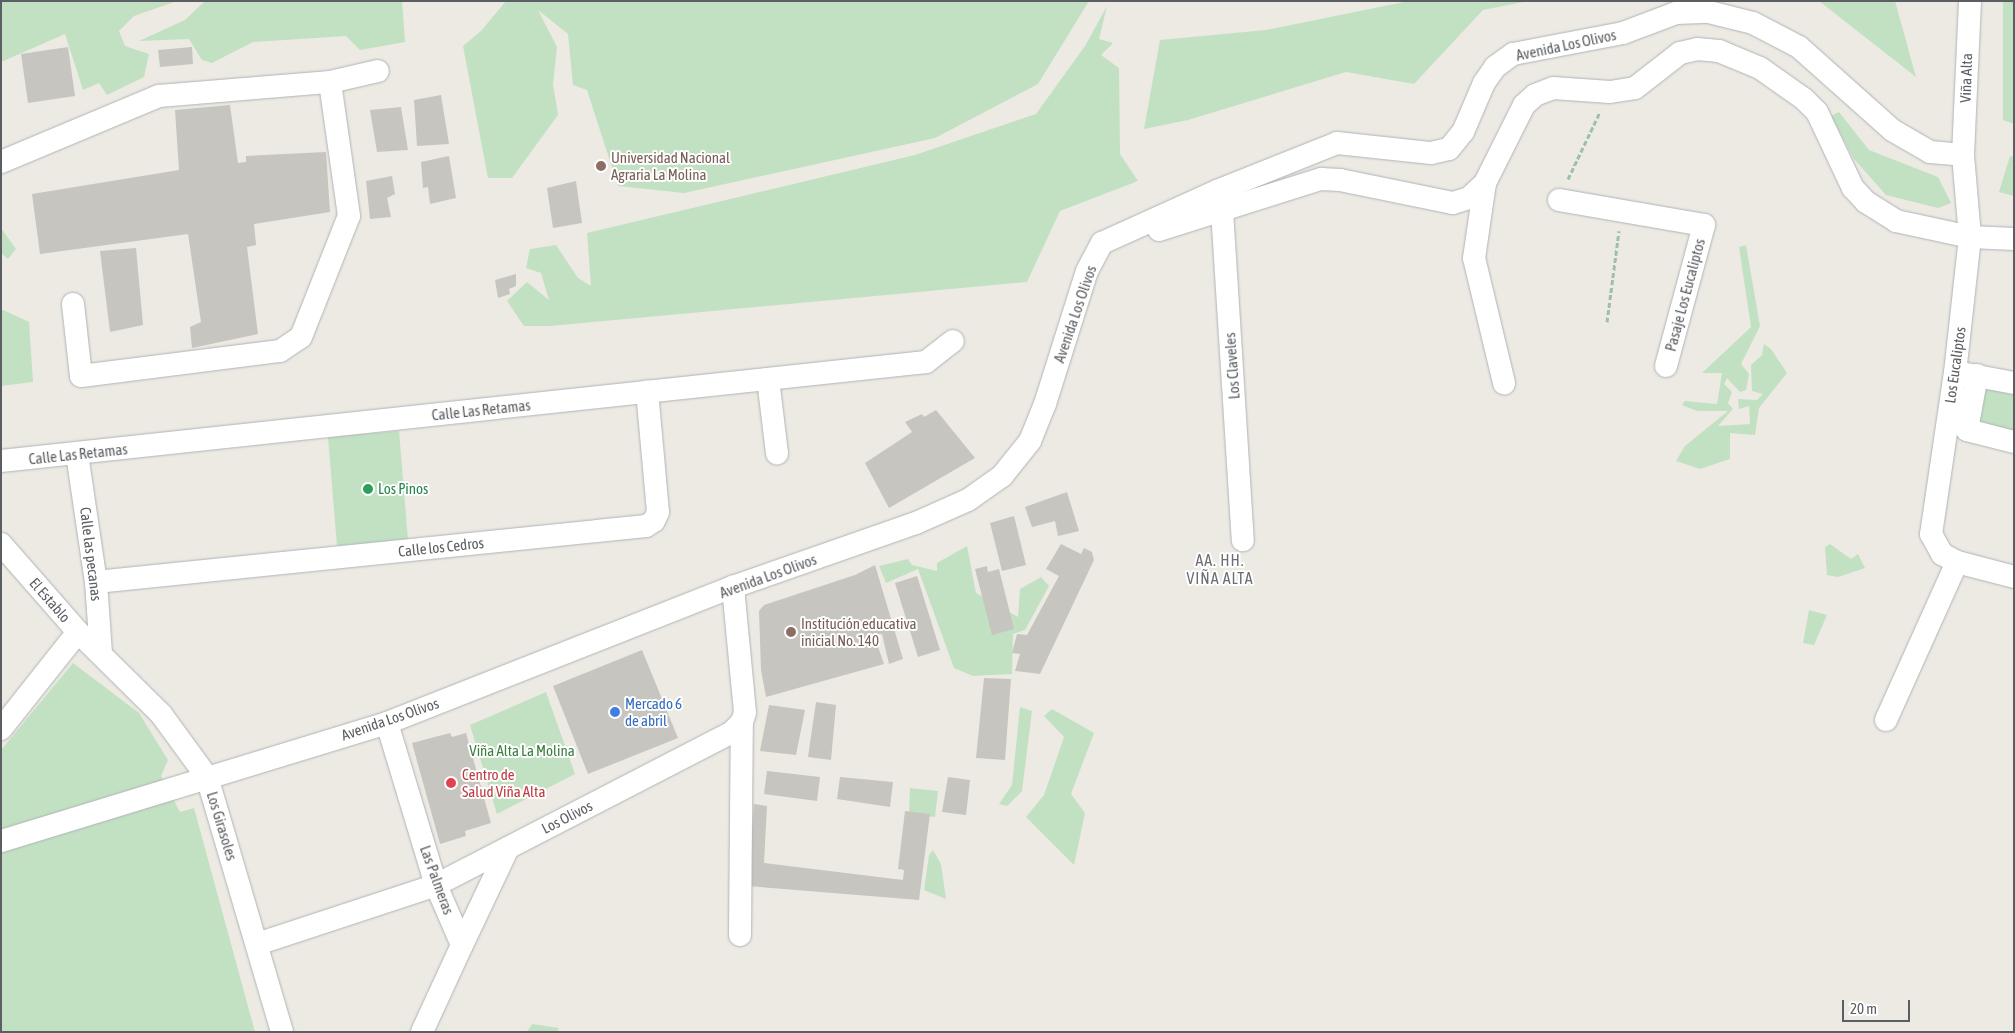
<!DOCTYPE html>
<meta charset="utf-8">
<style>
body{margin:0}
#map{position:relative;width:2015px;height:1033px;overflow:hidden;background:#eceae3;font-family:"Asap Condensed",sans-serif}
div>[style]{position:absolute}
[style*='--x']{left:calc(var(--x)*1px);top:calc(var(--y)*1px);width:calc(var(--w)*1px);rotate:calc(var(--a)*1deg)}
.green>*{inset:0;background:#c2e1c2}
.building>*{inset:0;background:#c7c5c0}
.path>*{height:3px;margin-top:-1.5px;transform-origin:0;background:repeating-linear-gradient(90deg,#9cc1a7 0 5px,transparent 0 7.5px)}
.roads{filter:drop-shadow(0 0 1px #b0b3b6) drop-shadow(0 0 1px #b0b3b6)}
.minor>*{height:22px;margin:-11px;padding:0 11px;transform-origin:11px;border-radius:11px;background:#fff}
.dots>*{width:14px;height:14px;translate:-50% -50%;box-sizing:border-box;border:2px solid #fff;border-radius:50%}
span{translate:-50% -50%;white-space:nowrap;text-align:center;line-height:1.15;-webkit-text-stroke:4px #fff;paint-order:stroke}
.street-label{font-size:15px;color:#5b5e62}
.education-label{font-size:15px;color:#785e54}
.left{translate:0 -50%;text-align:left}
.leisure-label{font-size:15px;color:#27864d}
.shop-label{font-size:15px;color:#366cbe}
.park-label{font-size:15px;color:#3e7e42}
.health-label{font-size:15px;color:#be3a42}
.neighbourhood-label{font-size:16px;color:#6c7074;letter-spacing:1px}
.frame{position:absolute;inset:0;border:2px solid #5b5e62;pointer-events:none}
.scale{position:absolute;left:1842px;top:1000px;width:68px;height:22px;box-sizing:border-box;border:2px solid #5b5e62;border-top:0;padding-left:6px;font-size:15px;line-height:18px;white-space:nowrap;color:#5b5e62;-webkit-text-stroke:4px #fff;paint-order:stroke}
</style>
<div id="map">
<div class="green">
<div style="clip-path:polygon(1px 1px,177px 1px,134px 16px,119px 31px,125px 46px,149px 54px,144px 77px,107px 95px,99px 83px,83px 90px,65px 34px,1px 62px)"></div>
<div style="clip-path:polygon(205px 1px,402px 1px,405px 42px,360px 50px,346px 36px,253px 42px,212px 63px,202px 60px,189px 39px,139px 41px,185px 20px)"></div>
<div style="clip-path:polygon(506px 1px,1089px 1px,1038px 84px,935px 138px,684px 193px,618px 186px,587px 90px,573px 85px,568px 34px,538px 10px,557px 47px,553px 84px,558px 115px,512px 178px,488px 178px,463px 46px,481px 31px)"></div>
<div style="clip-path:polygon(1409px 1px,1528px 1px,1483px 10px,1414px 84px,1346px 72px,1188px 120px,1144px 129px,1160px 40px,1266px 30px)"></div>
<div style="clip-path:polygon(1819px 1px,1895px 1px,1916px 77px)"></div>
<div style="clip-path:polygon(2003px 1px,2014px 1px,2014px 124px,2003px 120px)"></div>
<div style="clip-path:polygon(1107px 6px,1099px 39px,1113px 43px,1101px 55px,1119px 68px,1120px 154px,1138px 181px,1060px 211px,1027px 282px,550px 326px,524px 326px,507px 301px,527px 282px,549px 300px,541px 273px,526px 268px,530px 249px,556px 245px,578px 278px,591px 286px,587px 233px,915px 155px,1036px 114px,1085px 46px)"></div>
<div style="clip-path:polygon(1839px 112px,1869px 150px,1938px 177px,1951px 203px,1938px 208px,1886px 195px,1854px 159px,1831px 116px)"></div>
<div style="clip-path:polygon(2010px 156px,2014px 157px,2014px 196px,1999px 192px)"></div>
<div style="clip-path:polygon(1px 228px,16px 249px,8px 259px,1px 253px)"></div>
<div style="clip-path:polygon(1746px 245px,1760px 326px,1741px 364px,1749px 374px,1746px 390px,1740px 392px,1727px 378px,1724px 384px,1732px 392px,1728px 403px,1733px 409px,1718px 426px,1750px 424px,1749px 406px,1739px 409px,1738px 399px,1757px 400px,1763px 394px,1752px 391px,1751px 365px,1762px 355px,1764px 344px,1771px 349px,1787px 373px,1759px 408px,1755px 435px,1730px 433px,1730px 459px,1700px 469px,1676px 461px,1685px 446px,1728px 411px,1697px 411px,1682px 405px,1685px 401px,1717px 404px,1722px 373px,1702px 373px,1751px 327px,1739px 247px)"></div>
<div style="clip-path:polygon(1px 309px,29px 322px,33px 382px,1px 386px)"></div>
<div style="clip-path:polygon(1979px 386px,2014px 392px,2014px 435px,1971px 428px)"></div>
<div style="clip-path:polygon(399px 431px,408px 540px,337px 546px,328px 437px)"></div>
<div style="clip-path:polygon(1830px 544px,1851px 559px,1858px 554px,1865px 568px,1838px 577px,1827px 575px,1825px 547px)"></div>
<div style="clip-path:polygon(967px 546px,976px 593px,1018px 617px,1020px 589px,1041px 577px,1049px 586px,1025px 630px,1013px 634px,1012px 674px,973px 676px,954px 668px,918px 569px,886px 583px,879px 566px,908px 559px,912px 565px,937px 571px,937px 563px)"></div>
<div style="clip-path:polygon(1809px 610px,1827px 615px,1814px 645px,1803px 643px)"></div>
<div style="clip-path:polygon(73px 663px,139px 713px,168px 760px,161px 776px,180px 812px,194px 808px,255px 1032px,1px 1032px,1px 750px)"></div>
<div style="clip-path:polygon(546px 692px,575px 774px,497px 814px,470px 725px)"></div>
<div style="clip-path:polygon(1020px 707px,1032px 711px,1022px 791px,1007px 806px,999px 804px,1012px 785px)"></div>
<div style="clip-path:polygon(1052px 709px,1094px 733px,1071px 794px,1085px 813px,1074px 865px,1026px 817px,1044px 795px,1064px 737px,1044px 716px)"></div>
<div style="clip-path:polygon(910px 788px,938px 791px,935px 817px,909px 815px)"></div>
<div style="clip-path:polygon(933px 850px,941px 864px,946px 899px,924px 890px,929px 855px)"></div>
<div style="clip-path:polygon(532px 1024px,559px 1028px,557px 1032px,527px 1032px)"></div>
</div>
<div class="building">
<div style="clip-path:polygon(68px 47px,75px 96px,28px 103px,21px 54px)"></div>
<div style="clip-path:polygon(192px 47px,193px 64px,160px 67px,158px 50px)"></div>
<div style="clip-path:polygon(441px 95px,449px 144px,417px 146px,414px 100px)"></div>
<div style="clip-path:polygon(230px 105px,238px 163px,246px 162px,246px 156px,326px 152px,330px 212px,254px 224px,256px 245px,247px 247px,258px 334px,192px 348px,190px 327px,201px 322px,188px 234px,40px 254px,32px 194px,179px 170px,175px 110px)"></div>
<div style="clip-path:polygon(401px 107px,408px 150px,377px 152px,370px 110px)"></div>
<div style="clip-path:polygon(449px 156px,456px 198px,430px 204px,428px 187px,423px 188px,421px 162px)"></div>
<div style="clip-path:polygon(392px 176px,395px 194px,387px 198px,391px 217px,370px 219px,366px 181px)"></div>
<div style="clip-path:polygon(576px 181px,582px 223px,553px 228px,547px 188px)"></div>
<div style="clip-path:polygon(136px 248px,143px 325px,110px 332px,100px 251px)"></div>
<div style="clip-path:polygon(516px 274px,516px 286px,509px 289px,510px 294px,498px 298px,495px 280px)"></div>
<div style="clip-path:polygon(936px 410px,975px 458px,889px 508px,865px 463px,912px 432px,905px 422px,922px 414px,924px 417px)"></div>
<div style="clip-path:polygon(1067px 492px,1079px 531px,1058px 536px,1055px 521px,1032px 527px,1025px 507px)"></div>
<div style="clip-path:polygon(1014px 516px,1026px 565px,1002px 571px,990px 523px)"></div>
<div style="clip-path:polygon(1061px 544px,1081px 554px,1084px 548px,1092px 552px,1094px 560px,1040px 674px,1015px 671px,1020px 654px,1012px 653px,1017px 634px,1027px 635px,1059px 576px,1046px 569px)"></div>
<div style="clip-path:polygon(875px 565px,903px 659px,889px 664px,882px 634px,874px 635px,884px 664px,766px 697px,761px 670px,759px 611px,764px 605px,855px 575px)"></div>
<div style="clip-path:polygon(987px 566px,988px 572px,999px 569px,1014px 629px,992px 635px,975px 569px)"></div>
<div style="clip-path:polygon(917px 576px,940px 650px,918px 657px,895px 583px)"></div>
<div style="clip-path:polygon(642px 650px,678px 738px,588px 774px,553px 686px)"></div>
<div style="clip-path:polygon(984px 678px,1011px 679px,1005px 760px,976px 758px)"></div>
<div style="clip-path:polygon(816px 702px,836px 705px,831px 760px,808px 757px)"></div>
<div style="clip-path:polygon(769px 705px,805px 710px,796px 755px,760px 751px)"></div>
<div style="clip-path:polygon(450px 733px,452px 737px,466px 733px,491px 823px,465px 831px,466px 836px,440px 844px,412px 743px)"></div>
<div style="clip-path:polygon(767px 771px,820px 777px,817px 801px,764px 794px)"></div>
<div style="clip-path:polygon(840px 777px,893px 782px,890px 807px,837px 799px)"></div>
<div style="clip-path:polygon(948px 777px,970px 780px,966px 815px,942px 812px)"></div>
<div style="clip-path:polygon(754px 804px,767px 806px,764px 863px,903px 880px,904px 870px,898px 869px,905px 811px,930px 814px,919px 900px,748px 886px)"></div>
</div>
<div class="path">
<div style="--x:1568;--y:179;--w:74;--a:-64.5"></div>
<div style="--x:1607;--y:322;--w:92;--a:-82.5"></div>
</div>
<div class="roads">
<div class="minor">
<div style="--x:1970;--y:1;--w:154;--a:92.6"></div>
<div style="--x:1963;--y:155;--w:82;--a:85.1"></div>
<div style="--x:1970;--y:237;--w:136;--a:96.3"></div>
<div style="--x:1955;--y:372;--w:164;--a:98.4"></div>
<div style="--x:1931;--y:534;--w:23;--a:61"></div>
<div style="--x:1942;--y:554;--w:17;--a:28"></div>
<div style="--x:1957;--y:562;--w:59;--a:14.7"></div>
<div style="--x:1;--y:162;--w:171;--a:-22.7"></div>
<div style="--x:159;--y:96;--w:172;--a:-4.7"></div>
<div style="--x:330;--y:82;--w:49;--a:-12.9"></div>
<div style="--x:1485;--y:183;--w:76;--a:98.3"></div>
<div style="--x:1474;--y:258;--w:129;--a:76.5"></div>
<div style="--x:1219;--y:198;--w:12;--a:76"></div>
<div style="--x:1222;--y:210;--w:331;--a:86.4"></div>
<div style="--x:1559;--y:200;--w:147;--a:9.8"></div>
<div style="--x:1704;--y:225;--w:146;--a:105.1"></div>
<div style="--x:1159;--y:230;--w:170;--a:-17.5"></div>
<div style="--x:1321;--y:179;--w:19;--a:3"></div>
<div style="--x:1340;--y:180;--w:115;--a:11.5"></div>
<div style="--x:1453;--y:203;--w:17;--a:-17"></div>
<div style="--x:1469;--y:198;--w:22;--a:-43"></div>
<div style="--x:1485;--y:183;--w:87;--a:-63.4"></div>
<div style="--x:1524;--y:105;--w:15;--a:-42"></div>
<div style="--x:1535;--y:95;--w:19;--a:-21"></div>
<div style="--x:1553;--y:88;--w:57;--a:4"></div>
<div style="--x:1610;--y:92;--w:25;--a:-9"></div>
<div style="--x:1635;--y:88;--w:57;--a:-37.9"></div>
<div style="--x:1680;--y:53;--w:17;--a:-13"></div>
<div style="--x:1697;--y:49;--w:22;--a:5"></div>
<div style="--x:1719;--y:51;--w:44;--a:22.5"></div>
<div style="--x:1760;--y:68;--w:54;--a:35.2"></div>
<div style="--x:1804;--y:99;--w:18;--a:45"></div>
<div style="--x:1817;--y:112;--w:84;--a:64.7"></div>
<div style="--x:1853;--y:188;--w:19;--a:47"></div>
<div style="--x:1866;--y:202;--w:36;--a:32"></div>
<div style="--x:1896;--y:221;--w:76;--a:12.2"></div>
<div style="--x:1970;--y:237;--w:44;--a:2.6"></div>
<div style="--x:73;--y:304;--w:72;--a:83.7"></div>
<div style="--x:81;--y:376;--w:201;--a:-7.2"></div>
<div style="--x:280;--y:351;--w:25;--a:-34"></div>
<div style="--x:301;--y:337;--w:130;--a:-68.4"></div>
<div style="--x:349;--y:216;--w:135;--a:-98.1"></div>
<div style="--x:1961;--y:373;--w:54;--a:10.7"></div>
<div style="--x:1977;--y:375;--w:56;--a:100.3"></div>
<div style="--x:1967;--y:430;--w:49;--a:14.3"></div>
<div style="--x:768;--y:379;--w:75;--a:83.1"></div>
<div style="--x:77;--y:454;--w:129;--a:81.6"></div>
<div style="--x:96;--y:582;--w:71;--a:86"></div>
<div style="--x:1;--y:461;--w:921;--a:-6.11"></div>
<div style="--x:917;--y:363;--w:9;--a:-6"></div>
<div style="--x:926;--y:362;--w:34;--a:-38"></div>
<div style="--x:1;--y:544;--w:117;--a:48.8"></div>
<div style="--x:78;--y:632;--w:117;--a:44.7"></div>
<div style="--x:161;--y:714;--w:78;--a:53.9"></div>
<div style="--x:207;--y:777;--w:266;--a:73.6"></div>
<div style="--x:96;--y:582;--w:553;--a:-5.81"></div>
<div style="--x:646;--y:526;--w:9;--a:-32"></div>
<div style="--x:654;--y:521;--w:10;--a:-66"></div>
<div style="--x:658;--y:512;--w:121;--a:-95.2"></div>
<div style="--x:1886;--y:720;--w:173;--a:-65.8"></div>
<div style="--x:387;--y:723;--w:169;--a:73.2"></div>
<div style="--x:436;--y:885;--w:65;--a:66.6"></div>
<div style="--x:462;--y:945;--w:96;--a:114.7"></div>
<div style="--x:1;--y:729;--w:124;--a:-51.6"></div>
<div style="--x:1;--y:841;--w:404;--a:-17"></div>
<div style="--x:387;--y:723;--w:372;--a:-21.5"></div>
<div style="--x:733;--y:587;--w:194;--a:-19.3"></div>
<div style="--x:916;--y:523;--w:57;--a:-23.9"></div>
<div style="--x:968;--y:500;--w:42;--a:-35.2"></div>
<div style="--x:1002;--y:476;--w:45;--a:-51.3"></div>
<div style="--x:1030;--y:441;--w:40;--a:-68"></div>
<div style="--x:1045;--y:404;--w:139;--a:-72.5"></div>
<div style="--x:1087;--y:271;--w:32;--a:-62"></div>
<div style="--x:1102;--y:243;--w:126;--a:-24.3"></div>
<div style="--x:1217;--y:191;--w:129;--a:-21.8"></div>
<div style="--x:1337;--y:143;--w:95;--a:6.1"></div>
<div style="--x:1431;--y:153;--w:18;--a:-13"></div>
<div style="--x:1449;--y:149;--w:22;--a:-51"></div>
<div style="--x:1463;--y:132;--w:53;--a:-66.8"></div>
<div style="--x:1484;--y:83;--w:19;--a:-55"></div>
<div style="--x:1495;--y:67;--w:22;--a:-36"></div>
<div style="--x:1513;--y:54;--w:112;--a:-10.8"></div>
<div style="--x:1623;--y:33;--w:57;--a:-20.7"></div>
<div style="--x:1676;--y:13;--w:33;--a:-2"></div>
<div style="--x:1709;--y:12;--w:45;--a:14"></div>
<div style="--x:1753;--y:23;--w:52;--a:27.6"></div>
<div style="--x:1799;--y:47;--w:125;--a:41.7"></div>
<div style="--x:1892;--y:130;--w:44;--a:30.1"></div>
<div style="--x:1930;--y:152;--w:33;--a:5"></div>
<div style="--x:740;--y:935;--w:213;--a:-89.5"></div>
<div style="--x:257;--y:944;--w:188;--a:-18.2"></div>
<div style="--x:436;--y:885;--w:333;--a:-27.3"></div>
<div style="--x:732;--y:732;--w:14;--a:-45"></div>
<div style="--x:742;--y:722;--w:10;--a:-73"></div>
<div style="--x:745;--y:712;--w:126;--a:-95.5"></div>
<div style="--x:462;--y:945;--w:107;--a:-64.6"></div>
</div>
</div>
<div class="dots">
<div style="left:601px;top:166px;background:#8d6e63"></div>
<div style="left:368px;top:489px;background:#2e9e5b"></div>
<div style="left:791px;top:632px;background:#8d6e63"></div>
<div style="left:615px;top:712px;background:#3f7fe0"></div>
<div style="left:451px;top:783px;background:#e0444e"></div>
</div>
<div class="street-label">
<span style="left:1566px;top:45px;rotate:-12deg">Avenida Los Olivos</span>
<span style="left:1966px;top:78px;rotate:-88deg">Viña Alta</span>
<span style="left:1685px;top:295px;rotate:-75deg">Pasaje Los Eucaliptos</span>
<span style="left:1075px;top:314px;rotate:-71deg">Avenida Los Olivos</span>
<span style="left:1955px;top:365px;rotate:-82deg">Los Eucaliptos</span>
<span style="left:1232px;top:366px;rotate:-94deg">Los Claveles</span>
<span style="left:481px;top:410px;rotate:-6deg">Calle Las Retamas</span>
<span style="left:78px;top:454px;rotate:-6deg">Calle Las Retamas</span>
<span style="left:441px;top:547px;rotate:-6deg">Calle los Cedros</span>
<span style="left:91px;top:554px;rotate:83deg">Calle las pecanas</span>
<span style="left:768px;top:576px;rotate:-20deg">Avenida Los Olivos</span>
<span style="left:50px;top:600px;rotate:49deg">El Establo</span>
<span style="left:390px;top:719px;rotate:-19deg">Avenida Los Olivos</span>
<span style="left:567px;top:817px;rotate:-27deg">Los Olivos</span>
<span style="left:222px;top:826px;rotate:73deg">Los Girasoles</span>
<span style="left:437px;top:880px;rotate:70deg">Las Palmeras</span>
</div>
<div class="education-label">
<span class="left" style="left:611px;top:166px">Universidad Nacional<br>Agraria La Molina</span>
<span class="left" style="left:801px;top:632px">Institución educativa<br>inicial No. 140</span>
</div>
<div class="leisure-label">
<span class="left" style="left:378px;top:489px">Los Pinos</span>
</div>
<div class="shop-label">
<span class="left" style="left:625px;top:712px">Mercado 6<br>de abril</span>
</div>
<div class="park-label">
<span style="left:522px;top:751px">Viña Alta La Molina</span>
</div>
<div class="health-label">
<span class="left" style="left:462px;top:783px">Centro de<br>Salud Viña Alta</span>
</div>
<div class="neighbourhood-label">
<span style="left:1220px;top:569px">AA. HH.<br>VIÑA ALTA</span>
</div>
<div class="frame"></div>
<div class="scale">20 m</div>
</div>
